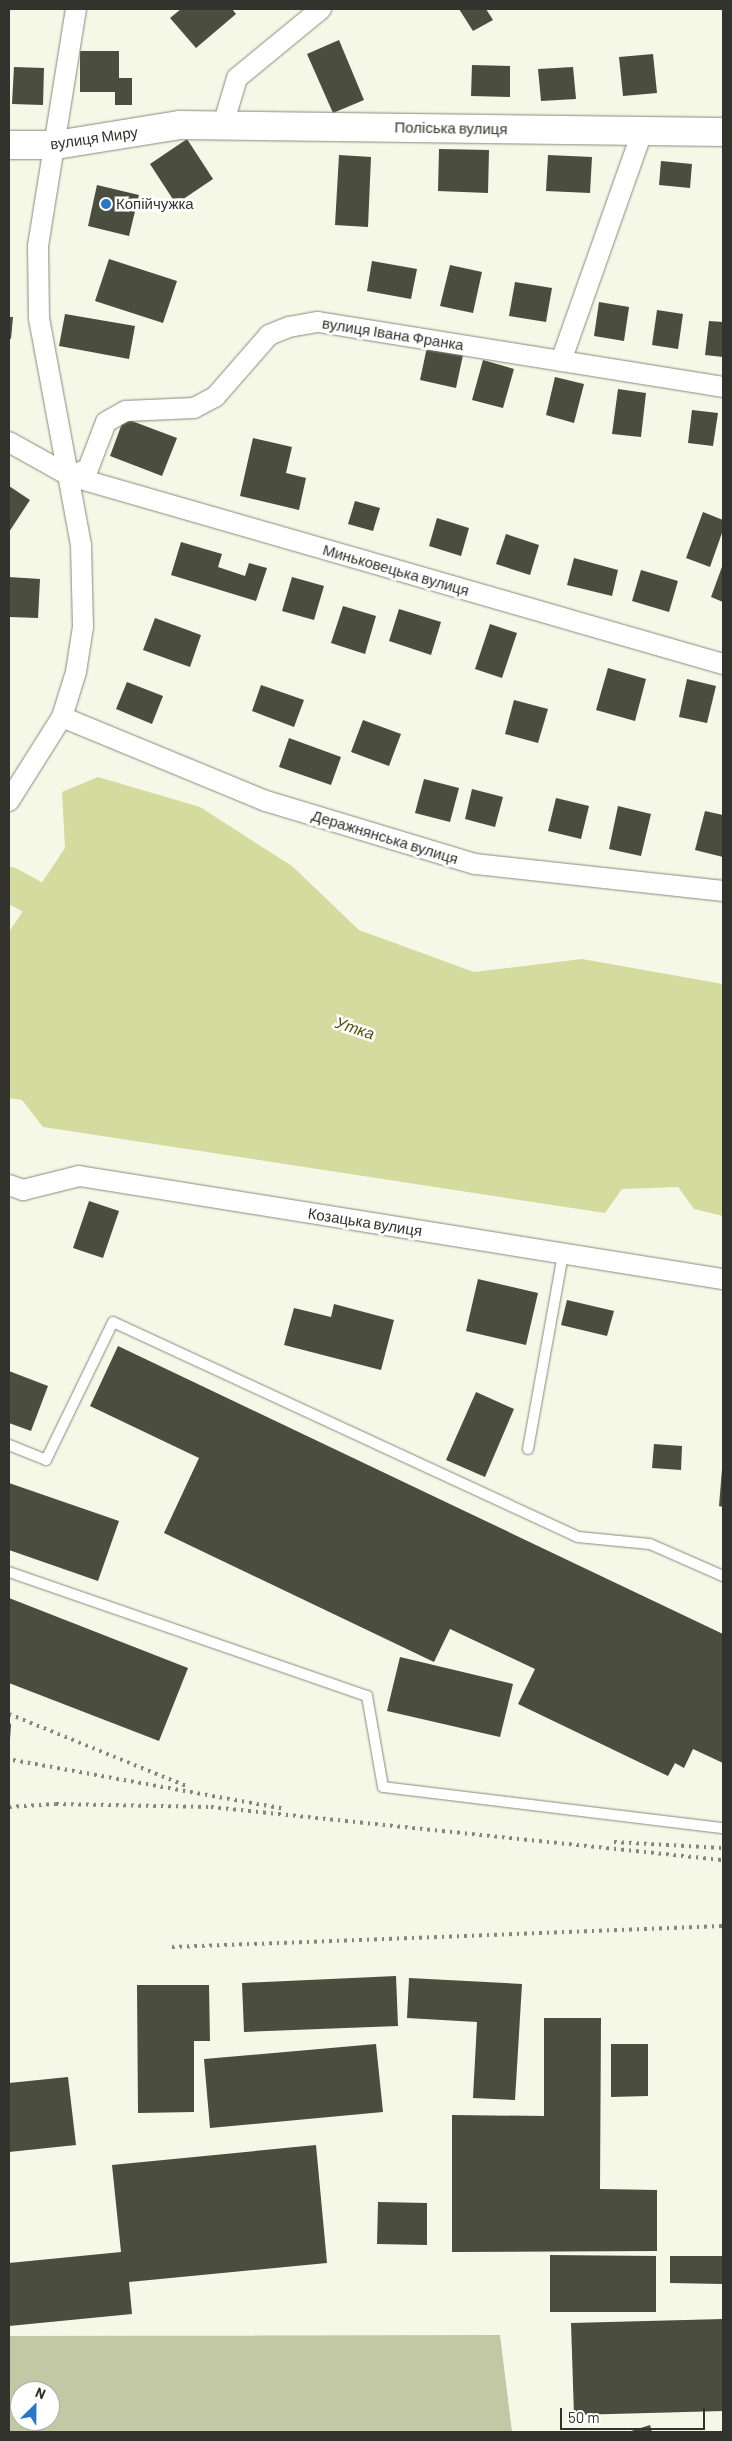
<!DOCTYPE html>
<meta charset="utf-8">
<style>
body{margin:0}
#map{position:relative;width:732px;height:2441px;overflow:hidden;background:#f5f8e7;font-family:Barlow,sans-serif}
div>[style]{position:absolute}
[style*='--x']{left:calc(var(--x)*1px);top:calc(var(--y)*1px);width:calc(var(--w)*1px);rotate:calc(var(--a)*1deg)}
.green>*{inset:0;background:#c3c8a4}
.water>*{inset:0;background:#d3db9e}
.river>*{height:35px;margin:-17.5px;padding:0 17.5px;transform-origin:17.5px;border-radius:17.5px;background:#d3db9e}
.building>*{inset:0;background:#4b4d3f}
.roads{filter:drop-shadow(0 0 1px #878a7a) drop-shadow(0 0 1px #878a7a)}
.lane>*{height:10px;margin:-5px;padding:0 5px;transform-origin:5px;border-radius:5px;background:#fff}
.street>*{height:20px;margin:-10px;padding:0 10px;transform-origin:10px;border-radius:10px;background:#fff}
.secondary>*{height:28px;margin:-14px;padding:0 14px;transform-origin:14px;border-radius:14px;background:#fff}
.rail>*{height:4px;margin-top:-2px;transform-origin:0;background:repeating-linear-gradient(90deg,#85877c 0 2.5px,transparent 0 7.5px)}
.dots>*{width:14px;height:14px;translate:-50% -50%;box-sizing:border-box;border:2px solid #fff;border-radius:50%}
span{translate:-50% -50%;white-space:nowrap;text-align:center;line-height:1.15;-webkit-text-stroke:5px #fff;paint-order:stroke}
.street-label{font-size:15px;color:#32332c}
.poi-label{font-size:15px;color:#32332c}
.left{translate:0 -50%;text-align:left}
.water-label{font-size:16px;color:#4d530c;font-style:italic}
.frame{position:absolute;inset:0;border:10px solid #32332c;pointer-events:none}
.north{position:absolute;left:10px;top:2381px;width:50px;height:50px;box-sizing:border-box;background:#fff;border:1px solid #adadab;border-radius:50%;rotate:23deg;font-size:14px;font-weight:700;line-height:20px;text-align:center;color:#32332c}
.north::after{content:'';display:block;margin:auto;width:18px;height:22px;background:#2977c6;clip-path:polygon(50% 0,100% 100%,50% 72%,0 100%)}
.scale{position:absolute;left:560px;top:2408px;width:145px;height:22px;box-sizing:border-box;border:2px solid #32332c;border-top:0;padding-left:6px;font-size:15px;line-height:18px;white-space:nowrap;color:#32332c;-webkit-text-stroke:4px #fff;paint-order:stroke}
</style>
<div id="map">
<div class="green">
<div style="clip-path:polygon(evenodd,500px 2335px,512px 2432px,9px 2432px,9px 2336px,500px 2335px,20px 2391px,50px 2391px,50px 2421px,20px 2421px,20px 2391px)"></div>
</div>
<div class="water">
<div style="clip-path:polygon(98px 777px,200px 807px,292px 866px,359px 930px,474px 972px,582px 959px,723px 984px,723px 1216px,694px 1209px,678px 1187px,622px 1189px,605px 1213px,43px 1127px,22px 1100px,9px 1098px,9px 932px,65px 848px,62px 792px)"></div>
</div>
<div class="river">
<div style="--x:9;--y:884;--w:73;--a:28.7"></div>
</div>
<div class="building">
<div style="clip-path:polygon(181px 9px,232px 9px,236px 14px,196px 48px,170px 18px)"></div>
<div style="clip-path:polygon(459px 9px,486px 9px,493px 20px,473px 31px)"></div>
<div style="clip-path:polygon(339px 40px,364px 100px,333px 113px,307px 54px)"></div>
<div style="clip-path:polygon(80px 51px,119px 51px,119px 78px,132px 78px,132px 105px,115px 105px,115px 92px,80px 92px)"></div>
<div style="clip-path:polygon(653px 54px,657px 93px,623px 96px,619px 57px)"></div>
<div style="clip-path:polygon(472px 65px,510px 66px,510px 97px,471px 96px)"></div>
<div style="clip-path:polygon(14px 67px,44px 68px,43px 105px,12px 104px)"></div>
<div style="clip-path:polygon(573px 67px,576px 99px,541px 101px,538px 69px)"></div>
<div style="clip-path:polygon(187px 139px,213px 179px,176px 204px,150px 164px)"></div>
<div style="clip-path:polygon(439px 149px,489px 150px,488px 193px,438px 191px)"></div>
<div style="clip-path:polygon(339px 155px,371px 157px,368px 227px,335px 225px)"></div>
<div style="clip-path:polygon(548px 155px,592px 157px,590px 193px,546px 191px)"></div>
<div style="clip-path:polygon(661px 161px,692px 164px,690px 188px,659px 185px)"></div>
<div style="clip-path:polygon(97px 185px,139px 195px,129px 236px,88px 226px)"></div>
<div style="clip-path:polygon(109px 259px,177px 281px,163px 323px,95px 301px)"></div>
<div style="clip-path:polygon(372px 261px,417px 269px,411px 299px,367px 291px)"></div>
<div style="clip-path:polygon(450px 265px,482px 272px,473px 313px,440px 306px)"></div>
<div style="clip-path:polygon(515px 282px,552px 288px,546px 322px,509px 316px)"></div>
<div style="clip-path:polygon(599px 302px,629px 307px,624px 341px,594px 336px)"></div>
<div style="clip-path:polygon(657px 310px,683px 314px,678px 349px,652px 345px)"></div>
<div style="clip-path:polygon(65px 314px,135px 326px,129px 359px,59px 346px)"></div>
<div style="clip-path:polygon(9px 317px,13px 317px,11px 339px,9px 338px)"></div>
<div style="clip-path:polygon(709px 321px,723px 322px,723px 357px,705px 355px)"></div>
<div style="clip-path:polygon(427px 347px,463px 355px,456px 388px,420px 380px)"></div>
<div style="clip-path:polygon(483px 360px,514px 369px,503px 408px,472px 400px)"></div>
<div style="clip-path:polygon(555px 377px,584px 384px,574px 423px,546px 415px)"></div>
<div style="clip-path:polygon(618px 389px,646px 393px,641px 437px,612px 434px)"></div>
<div style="clip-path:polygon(692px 410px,718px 413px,713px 446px,688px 443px)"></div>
<div style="clip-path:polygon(124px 418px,177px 438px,162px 476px,110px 456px)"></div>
<div style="clip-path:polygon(253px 438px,292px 447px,286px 473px,306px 478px,299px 510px,240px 496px)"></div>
<div style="clip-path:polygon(9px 486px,30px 500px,9px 532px)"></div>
<div style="clip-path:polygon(355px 501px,380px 508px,373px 531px,348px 524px)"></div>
<div style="clip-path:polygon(703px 512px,723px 520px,723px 530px,710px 567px,686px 558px)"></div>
<div style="clip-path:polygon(437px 518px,469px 528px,461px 556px,429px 546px)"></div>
<div style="clip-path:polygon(506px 534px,539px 545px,530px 575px,496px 564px)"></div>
<div style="clip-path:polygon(181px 542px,222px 554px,218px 567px,245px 576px,249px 563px,267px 568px,256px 601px,171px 575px)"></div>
<div style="clip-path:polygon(574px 558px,618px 570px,612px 596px,567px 585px)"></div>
<div style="clip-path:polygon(723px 564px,723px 602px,711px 597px)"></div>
<div style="clip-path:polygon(641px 570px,678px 581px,669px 612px,632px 601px)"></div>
<div style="clip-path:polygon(9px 577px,40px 579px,38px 618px,10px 617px)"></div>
<div style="clip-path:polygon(292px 577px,324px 586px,314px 620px,282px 611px)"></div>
<div style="clip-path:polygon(343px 606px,376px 616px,365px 654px,331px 643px)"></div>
<div style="clip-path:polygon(399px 609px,441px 622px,431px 655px,389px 641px)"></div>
<div style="clip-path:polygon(155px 618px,201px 635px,190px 667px,143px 650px)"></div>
<div style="clip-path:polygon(490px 624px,517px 633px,502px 678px,475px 669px)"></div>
<div style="clip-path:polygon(608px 668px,646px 679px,635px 721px,596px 710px)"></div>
<div style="clip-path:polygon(687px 679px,716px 686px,707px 723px,679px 717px)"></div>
<div style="clip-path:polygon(127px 682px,163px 696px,152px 724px,116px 709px)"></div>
<div style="clip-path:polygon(261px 685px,304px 700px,294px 727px,252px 711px)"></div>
<div style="clip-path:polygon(514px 700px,548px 709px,538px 743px,505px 734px)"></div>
<div style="clip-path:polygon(363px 720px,401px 734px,389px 766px,351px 752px)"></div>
<div style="clip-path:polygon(289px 738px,341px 757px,331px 785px,279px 767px)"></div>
<div style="clip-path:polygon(424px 779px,459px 788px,450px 822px,415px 813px)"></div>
<div style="clip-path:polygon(472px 789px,503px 797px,495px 827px,465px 819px)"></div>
<div style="clip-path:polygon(556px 798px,589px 806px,581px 839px,548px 831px)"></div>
<div style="clip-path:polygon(618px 806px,651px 814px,641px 856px,609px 849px)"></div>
<div style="clip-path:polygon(705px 811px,723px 815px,723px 857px,695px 850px)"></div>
<div style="clip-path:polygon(89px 1201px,119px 1211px,103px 1258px,73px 1248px)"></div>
<div style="clip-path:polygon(478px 1279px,538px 1293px,526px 1345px,466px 1331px)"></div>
<div style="clip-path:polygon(567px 1300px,614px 1311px,607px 1336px,561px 1325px)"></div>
<div style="clip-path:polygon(334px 1304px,394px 1320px,381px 1370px,284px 1345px,294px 1308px,331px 1317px)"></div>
<div style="clip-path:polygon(118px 1346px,723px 1634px,723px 1763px,693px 1749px,684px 1768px,675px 1763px,668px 1776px,518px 1704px,535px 1669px,450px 1629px,434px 1662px,164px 1533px,199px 1458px,90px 1406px)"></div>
<div style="clip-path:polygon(9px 1371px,48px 1386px,31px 1431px,9px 1423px)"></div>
<div style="clip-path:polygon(476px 1392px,514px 1409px,485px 1477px,446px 1460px)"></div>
<div style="clip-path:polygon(654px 1444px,682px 1446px,681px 1470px,652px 1468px)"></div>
<div style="clip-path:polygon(722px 1469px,723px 1469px,723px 1507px,719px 1506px)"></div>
<div style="clip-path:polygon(9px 1483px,119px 1521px,98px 1581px,9px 1550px)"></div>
<div style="clip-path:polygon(9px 1598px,188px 1668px,159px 1741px,9px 1683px)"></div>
<div style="clip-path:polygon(400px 1657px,513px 1684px,500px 1737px,387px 1711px)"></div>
<div style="clip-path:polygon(9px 1723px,11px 1724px,10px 1740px,9px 1740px)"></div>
<div style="clip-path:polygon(396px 1976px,398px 2026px,244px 2032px,242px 1983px)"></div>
<div style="clip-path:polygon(409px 1978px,522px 1984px,515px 2100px,473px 2098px,477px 2022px,407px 2018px)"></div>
<div style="clip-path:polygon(137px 1985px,209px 1985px,210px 2041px,194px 2041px,194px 2112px,138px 2113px)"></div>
<div style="clip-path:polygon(544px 2018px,601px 2018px,600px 2189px,657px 2190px,657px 2251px,452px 2252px,452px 2115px,544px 2116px)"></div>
<div style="clip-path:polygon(376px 2044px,383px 2112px,210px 2128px,204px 2059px)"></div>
<div style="clip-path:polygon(611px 2044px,648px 2044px,648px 2096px,611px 2097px)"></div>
<div style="clip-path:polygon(68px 2077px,76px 2145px,9px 2152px,9px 2083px)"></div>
<div style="clip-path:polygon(316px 2145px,327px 2263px,129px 2282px,132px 2314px,9px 2326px,9px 2263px,121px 2252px,112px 2165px)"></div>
<div style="clip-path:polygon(378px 2202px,427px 2203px,427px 2245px,377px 2244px)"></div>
<div style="clip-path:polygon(550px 2255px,656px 2256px,656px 2312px,550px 2312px)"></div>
<div style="clip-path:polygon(670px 2256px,723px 2256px,723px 2284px,670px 2283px)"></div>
<div style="clip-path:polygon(723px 2319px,723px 2411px,574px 2415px,571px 2323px)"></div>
<div style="clip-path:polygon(650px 2425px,652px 2432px,628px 2432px)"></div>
</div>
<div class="roads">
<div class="lane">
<div style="--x:9;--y:1445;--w:40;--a:22"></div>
<div style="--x:46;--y:1460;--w:153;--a:-64.1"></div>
<div style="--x:113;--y:1322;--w:512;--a:24.81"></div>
<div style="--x:578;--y:1537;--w:72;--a:5.6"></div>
<div style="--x:650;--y:1544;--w:80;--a:23.7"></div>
<div style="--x:528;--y:1449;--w:198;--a:-79.8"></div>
<div style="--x:9;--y:1572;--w:379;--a:19.1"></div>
<div style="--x:367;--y:1696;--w:92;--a:80"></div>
<div style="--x:383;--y:1787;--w:342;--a:6.9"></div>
</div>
<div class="street">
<div style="--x:223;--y:125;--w:49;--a:-73.4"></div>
<div style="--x:237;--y:78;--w:109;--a:-39.4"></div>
<div style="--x:561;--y:361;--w:245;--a:-70.5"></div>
<div style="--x:9;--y:442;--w:70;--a:29.1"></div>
<div style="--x:70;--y:476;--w:680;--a:16.06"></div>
<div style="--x:70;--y:476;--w:19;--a:-21"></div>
<div style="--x:88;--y:469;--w:50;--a:-69"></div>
<div style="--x:106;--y:422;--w:23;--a:-29"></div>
<div style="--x:126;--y:411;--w:68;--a:-2.5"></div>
<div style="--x:194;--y:408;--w:24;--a:-28"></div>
<div style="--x:215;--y:397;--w:82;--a:-48.9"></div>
<div style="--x:269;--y:335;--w:22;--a:-22"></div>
<div style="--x:289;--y:327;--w:29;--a:-10"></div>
<div style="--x:318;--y:322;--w:410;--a:9.1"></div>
<div style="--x:62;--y:717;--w:221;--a:22.4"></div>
<div style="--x:266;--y:801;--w:218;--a:16.8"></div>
<div style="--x:475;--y:864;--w:249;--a:6.2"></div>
<div style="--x:9;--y:801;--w:99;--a:-57.8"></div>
<div style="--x:62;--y:717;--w:47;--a:-72.7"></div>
<div style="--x:76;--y:672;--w:46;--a:-81.2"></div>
<div style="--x:83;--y:627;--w:82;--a:-91.4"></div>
<div style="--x:81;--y:545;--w:231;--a:-100.5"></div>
<div style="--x:39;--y:318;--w:72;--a:-90.8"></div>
<div style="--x:38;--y:246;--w:240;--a:-80.9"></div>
<div style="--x:9;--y:1185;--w:15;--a:20"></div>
<div style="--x:23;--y:1190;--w:58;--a:-14"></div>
<div style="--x:79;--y:1176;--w:652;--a:9.09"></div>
</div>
<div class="secondary">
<div style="--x:9;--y:145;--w:47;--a:0"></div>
<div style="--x:56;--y:145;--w:126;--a:-9.2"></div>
<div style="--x:180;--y:125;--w:543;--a:0.74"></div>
</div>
</div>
<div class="rail">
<div style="--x:9;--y:1714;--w:191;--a:22.1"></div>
<div style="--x:13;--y:1760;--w:277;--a:10.2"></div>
<div style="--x:9;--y:1807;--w:47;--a:-3.7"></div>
<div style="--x:56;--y:1804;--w:155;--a:1.1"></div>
<div style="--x:211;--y:1807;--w:515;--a:5.91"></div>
<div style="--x:614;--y:1842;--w:109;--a:3.2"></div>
<div style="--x:172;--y:1947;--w:551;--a:-2.18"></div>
</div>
<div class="dots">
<div style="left:106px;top:204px;background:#2977c6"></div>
</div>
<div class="street-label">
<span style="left:451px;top:128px;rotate:1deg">Поліська вулиця</span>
<span style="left:94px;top:138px;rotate:-8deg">вулиця Миру</span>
<span style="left:393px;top:334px;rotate:9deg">вулиця Івана Франка</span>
<span style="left:396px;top:570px;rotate:16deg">Миньковецька вулиця</span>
<span style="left:385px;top:837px;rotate:17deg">Деражнянська вулиця</span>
<span style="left:365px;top:1222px;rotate:9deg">Козацька вулиця</span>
</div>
<div class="poi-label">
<span class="left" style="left:116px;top:204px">Копійчужка</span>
</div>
<div class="water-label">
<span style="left:355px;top:1028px;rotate:18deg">Утка</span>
</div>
<div class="frame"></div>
<div class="north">N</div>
<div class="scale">50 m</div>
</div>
